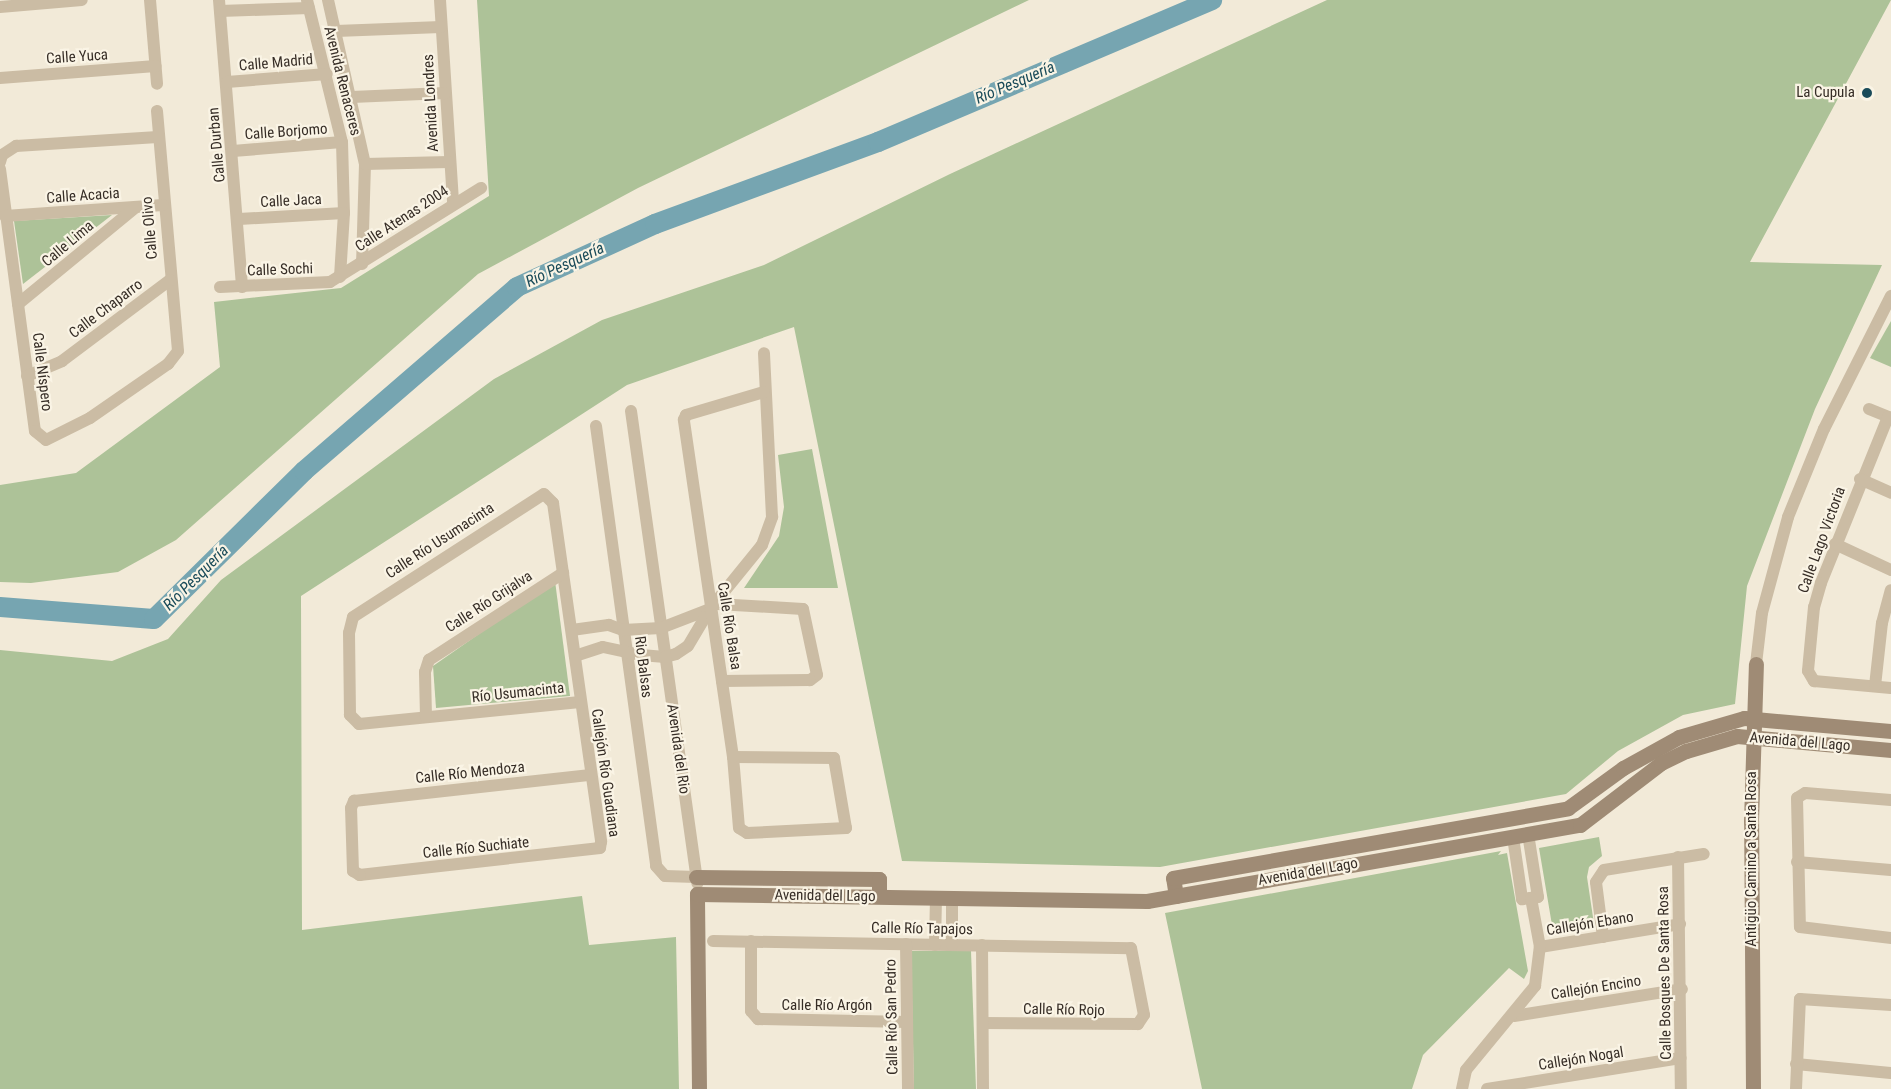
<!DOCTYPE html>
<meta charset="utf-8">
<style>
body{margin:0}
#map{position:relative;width:1891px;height:1089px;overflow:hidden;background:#f2ead8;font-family:"Roboto Condensed",sans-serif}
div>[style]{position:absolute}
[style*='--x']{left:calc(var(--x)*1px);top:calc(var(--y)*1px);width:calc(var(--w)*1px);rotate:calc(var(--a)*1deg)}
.green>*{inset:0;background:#adc298}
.river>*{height:20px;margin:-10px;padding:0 10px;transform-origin:10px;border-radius:10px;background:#76a5b1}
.street>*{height:12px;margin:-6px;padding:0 6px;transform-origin:6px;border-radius:6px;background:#cbbca4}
.secondary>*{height:15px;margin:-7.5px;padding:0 7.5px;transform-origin:7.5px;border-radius:7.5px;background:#9f8b75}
.dots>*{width:16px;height:16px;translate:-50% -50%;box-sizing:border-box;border:3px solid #faf4e5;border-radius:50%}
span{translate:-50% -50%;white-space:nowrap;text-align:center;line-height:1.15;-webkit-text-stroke:4.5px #faf4e5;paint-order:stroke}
.street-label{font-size:15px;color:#362d26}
.poi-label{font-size:15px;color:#362d26}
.right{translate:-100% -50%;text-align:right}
.water-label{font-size:16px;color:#1a4b59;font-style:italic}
</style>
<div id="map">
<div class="green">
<div style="clip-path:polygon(477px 0,1029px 0,638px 188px,478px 274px,176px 540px,118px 572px,31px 583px,0 582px,0 485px,76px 473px,220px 367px,214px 302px,341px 288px,489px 196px)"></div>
<div style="clip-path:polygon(1327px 0,1891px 0,1750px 262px,1882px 265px,1815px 409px,1747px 586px,1735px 704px,1683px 715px,1618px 751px,1566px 794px,1160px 867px,902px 861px,794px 327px,627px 385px,301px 596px,302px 930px,582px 896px,589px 945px,676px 937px,679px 1089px,0 1089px,0 650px,112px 661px,168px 639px,221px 580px,494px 379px,602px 320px,764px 265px,950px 174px)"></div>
<div style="clip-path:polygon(112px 215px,23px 284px,14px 221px)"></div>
<div style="clip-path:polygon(1891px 321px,1891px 367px,1870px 358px)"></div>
<div style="clip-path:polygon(812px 449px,838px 588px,744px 588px,779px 536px,784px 507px,778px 455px)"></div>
<div style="clip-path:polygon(555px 581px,570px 696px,436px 708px,433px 666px)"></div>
<div style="clip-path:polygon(1599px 837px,1602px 856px,1589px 867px,1587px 877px,1594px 924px,1553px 931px,1539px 848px)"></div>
<div style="clip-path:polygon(1501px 851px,1498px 855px,1507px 853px,1528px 971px,1524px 979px,1509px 968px,1423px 1055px,1412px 1089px,1202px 1089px,1165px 913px)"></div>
<div style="clip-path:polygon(911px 951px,971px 951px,976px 1089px,914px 1089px)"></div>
</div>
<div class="river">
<div style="--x:0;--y:607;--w:154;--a:4.5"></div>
<div style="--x:154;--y:619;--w:211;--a:-44.6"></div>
<div style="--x:304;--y:471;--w:281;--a:-40.8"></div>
<div style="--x:517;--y:287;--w:152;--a:-24.5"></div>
<div style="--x:655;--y:224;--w:238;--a:-20.2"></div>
<div style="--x:878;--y:142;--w:363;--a:-23"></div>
</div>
<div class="street">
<div style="--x:150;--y:0;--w:84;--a:85.2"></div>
<div style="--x:219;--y:0;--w:288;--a:85.4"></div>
<div style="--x:307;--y:0;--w:146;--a:76.2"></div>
<div style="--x:342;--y:142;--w:71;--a:88.4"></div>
<div style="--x:344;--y:213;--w:64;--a:93.6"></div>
<div style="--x:328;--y:0;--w:168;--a:77.3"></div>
<div style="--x:365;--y:164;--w:100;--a:91.7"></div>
<div style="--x:440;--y:0;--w:203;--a:86.3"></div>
<div style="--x:0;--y:7;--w:82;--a:-4.9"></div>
<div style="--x:220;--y:11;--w:89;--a:-1.9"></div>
<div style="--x:336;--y:31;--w:105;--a:-2.2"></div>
<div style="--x:0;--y:78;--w:156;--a:-4.4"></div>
<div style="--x:227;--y:82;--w:100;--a:-4.6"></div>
<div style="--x:352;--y:97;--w:93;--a:-2.5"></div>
<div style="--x:233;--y:151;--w:109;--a:-4.7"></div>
<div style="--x:0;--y:162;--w:7;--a:-74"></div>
<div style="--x:2;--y:155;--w:17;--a:-33"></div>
<div style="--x:16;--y:146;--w:142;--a:-3.6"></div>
<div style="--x:365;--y:164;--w:84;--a:-1.4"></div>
<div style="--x:0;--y:169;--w:264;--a:82.4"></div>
<div style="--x:35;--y:431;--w:14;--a:39"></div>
<div style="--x:46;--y:440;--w:49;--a:-26.6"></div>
<div style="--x:90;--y:418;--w:95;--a:-34.7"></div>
<div style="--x:168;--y:364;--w:16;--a:-52"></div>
<div style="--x:178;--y:351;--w:241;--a:-95"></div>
<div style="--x:5;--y:216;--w:158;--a:-4"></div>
<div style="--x:239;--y:219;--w:105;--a:-3.3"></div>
<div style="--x:220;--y:287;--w:110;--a:-2.6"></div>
<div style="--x:330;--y:282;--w:178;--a:-31.9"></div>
<div style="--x:18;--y:304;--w:153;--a:-39.4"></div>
<div style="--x:27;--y:376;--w:38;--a:-23"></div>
<div style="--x:62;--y:361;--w:135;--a:-36.9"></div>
<div style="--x:1869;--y:409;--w:24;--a:22"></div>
<div style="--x:631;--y:411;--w:477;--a:82"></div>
<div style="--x:1888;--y:417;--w:179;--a:112"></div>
<div style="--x:1821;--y:583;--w:25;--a:106"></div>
<div style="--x:1814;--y:607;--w:64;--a:95.4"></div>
<div style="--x:1808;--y:671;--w:12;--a:59"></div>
<div style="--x:1814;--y:681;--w:77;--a:5.2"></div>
<div style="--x:596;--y:426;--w:444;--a:82.2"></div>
<div style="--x:656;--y:866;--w:13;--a:48"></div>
<div style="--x:665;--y:876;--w:31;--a:2"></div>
<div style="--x:1860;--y:479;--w:34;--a:24"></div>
<div style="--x:1835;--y:544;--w:62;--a:24.9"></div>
<div style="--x:717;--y:604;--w:86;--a:3.3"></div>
<div style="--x:803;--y:609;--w:67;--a:78"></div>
<div style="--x:817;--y:675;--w:9;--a:144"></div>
<div style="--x:810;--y:680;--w:88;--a:179.3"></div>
<div style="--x:572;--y:630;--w:37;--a:-8"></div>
<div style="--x:609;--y:625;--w:15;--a:20"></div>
<div style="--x:623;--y:630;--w:38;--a:-3"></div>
<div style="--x:661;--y:628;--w:53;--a:-21.2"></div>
<div style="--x:575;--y:656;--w:29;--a:-18"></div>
<div style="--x:603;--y:647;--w:39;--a:12"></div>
<div style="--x:641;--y:655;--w:24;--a:5"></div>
<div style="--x:665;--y:657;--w:11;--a:-15"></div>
<div style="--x:676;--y:654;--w:14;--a:-34"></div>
<div style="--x:688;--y:646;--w:43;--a:-59.3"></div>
<div style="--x:710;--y:609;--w:82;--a:-50.9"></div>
<div style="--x:762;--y:545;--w:30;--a:-70"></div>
<div style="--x:772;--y:517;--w:164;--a:-92.8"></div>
<div style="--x:1756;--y:664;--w:51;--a:-83.3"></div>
<div style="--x:1762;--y:613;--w:99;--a:-74.8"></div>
<div style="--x:1788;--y:517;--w:95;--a:-67.8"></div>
<div style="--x:1824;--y:429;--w:149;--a:-63.3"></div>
<div style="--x:1875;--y:686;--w:63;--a:-83.7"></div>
<div style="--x:1882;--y:623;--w:34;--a:-75"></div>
<div style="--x:580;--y:702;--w:222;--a:174.3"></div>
<div style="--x:359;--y:724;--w:13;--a:-135"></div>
<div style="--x:350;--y:715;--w:82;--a:-90.7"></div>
<div style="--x:349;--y:633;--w:16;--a:-76"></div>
<div style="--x:353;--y:617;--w:227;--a:-32.8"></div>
<div style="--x:544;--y:494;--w:13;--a:45"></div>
<div style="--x:553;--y:503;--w:342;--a:81.9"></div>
<div style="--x:601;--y:842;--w:6;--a:99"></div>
<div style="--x:600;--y:848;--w:242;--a:173.6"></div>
<div style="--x:360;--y:875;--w:8;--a:-150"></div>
<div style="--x:353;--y:871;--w:63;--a:-91.8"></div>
<div style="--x:351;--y:808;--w:8;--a:-67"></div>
<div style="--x:354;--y:801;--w:238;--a:-6.3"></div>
<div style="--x:426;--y:717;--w:45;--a:-91.3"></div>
<div style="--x:425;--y:672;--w:13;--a:-72"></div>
<div style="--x:429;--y:660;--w:160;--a:-33"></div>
<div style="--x:733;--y:757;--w:101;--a:0.6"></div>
<div style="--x:834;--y:758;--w:71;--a:80.3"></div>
<div style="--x:846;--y:828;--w:99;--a:177.1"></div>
<div style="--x:747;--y:833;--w:9;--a:-148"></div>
<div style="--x:739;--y:828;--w:71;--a:-94.8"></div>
<div style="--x:733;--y:757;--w:341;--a:-98.3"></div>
<div style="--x:684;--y:420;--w:5;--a:-68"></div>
<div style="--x:686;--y:415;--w:81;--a:-16.4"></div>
<div style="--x:1891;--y:800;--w:86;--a:-175.3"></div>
<div style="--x:1805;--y:793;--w:9;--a:148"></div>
<div style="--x:1797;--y:798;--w:129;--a:88.7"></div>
<div style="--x:1800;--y:927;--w:92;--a:6.9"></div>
<div style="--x:1513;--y:837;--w:63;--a:81.7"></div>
<div style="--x:1522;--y:899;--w:9;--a:-6"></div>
<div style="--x:1531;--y:898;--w:7;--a:-8"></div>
<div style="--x:1538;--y:897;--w:64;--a:-99"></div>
<div style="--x:1678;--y:857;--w:232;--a:89.3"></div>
<div style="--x:1797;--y:862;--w:94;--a:4.9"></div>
<div style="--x:1603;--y:937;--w:55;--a:-97.3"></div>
<div style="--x:1596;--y:882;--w:14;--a:-56"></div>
<div style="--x:1604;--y:870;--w:101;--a:-9.1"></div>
<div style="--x:713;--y:941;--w:418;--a:1"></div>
<div style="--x:1131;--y:948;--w:68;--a:79"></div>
<div style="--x:1144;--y:1015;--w:11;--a:124"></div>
<div style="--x:1138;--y:1024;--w:155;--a:-179.6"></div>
<div style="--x:751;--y:941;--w:70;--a:90"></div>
<div style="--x:751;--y:1011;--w:11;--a:49"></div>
<div style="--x:758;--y:1019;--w:149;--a:1.2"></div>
<div style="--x:906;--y:944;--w:145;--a:89.2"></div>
<div style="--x:935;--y:945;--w:48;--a:-88.8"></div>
<div style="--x:952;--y:945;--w:47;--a:-90"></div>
<div style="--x:982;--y:945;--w:144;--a:89.6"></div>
<div style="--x:1540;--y:947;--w:142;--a:-9.3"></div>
<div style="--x:1514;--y:1016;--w:170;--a:-9.1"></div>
<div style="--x:1796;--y:1064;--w:95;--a:5.4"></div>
<div style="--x:1462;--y:1089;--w:19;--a:-78"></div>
<div style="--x:1466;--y:1070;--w:109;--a:-50.6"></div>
<div style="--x:1535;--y:986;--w:39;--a:-83"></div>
<div style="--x:1540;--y:947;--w:50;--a:-100.4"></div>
<div style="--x:1487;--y:1089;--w:196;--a:-9.1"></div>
<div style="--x:1796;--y:1089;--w:90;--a:-87.5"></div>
<div style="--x:1800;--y:999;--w:91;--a:3.8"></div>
</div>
<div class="secondary">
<div style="--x:696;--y:877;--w:183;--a:0.6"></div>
<div style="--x:879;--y:879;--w:17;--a:90"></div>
<div style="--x:1176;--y:896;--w:18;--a:-99"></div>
<div style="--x:1173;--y:878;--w:401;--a:-10"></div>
<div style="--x:1568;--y:808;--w:68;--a:-36"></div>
<div style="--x:1623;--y:768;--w:64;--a:-29"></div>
<div style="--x:1679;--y:737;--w:68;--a:-16.3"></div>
<div style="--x:1744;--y:718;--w:148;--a:5.1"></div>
<div style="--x:699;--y:1089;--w:195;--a:-90.6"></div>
<div style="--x:697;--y:894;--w:450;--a:0.9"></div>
<div style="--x:1147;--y:901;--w:440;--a:-10"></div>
<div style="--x:1580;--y:825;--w:102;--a:-37.4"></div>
<div style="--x:1661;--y:763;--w:28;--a:-26"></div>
<div style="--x:1686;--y:751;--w:53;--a:-16.4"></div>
<div style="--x:1737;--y:736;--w:155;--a:5.2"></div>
<div style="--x:1753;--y:1089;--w:268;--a:-90.4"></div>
<div style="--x:1751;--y:821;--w:157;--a:-88.2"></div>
</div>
<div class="dots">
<div style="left:1867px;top:93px;background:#1a4b59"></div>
</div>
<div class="street-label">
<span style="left:77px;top:57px;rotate:-4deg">Calle Yuca</span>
<span style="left:276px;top:63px;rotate:-5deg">Calle Madrid</span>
<span style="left:342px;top:81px;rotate:76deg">Avenida Renaceres</span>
<span style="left:431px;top:103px;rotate:-93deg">Avenida Londres</span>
<span style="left:286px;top:132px;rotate:-4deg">Calle Borjomo</span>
<span style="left:217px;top:145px;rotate:-95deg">Calle Durban</span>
<span style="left:83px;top:196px;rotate:-4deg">Calle Acacia</span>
<span style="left:291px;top:201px;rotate:-3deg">Calle Jaca</span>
<span style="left:402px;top:219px;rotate:-33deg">Calle Atenas 2004</span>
<span style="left:150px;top:228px;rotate:-95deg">Calle Olivo</span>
<span style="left:68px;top:244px;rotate:-40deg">Calle Lima</span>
<span style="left:280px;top:270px;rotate:-2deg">Calle Sochi</span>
<span style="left:106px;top:309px;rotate:-37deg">Calle Chaparro</span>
<span style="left:42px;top:372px;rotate:83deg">Calle Níspero</span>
<span style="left:1822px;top:540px;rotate:-70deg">Calle Lago Victoria</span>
<span style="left:440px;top:541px;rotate:-33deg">Calle Río Usumacinta</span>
<span style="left:489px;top:602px;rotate:-33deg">Calle Río Grijalva</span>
<span style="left:729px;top:626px;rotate:81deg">Calle Río Balsa</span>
<span style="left:643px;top:667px;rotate:83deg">Rio Balsas</span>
<span style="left:518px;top:693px;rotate:-6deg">Río Usumacinta</span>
<span style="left:1800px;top:742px;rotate:5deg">Avenida del Lago</span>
<span style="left:678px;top:749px;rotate:82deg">Avenida del Rio</span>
<span style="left:470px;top:773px;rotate:-6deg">Calle Río Mendoza</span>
<span style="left:605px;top:773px;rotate:82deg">Callejón Río Guadiana</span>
<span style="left:476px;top:848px;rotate:-6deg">Calle Río Suchiate</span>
<span style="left:1752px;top:859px;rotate:-90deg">Antigüo Camino a Santa Rosa</span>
<span style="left:1308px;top:872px;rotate:-10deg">Avenida del Lago</span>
<span style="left:825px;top:896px;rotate:1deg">Avenida del Lago</span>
<span style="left:1590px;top:924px;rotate:-9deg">Callejón Ebano</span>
<span style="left:922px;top:929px;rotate:1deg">Calle Río Tapajos</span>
<span style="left:1665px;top:973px;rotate:-91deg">Calle Bosques De Santa Rosa</span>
<span style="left:1596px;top:988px;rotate:-9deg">Callejón Encino</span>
<span style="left:827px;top:1006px">Calle Río Argón</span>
<span style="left:1064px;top:1010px;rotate:1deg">Calle Río Rojo</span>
<span style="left:892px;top:1017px;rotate:-91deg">Calle Río San Pedro</span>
<span style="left:1581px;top:1059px;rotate:-9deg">Callejón Nogal</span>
</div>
<div class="poi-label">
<span class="right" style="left:1855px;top:93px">La Cupula</span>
</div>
<div class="water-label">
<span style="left:1015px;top:83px;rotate:-23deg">Río Pesquería</span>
<span style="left:565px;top:265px;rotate:-25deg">Río Pesquería</span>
<span style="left:196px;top:578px;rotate:-45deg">Río Pesquería</span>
</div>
</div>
